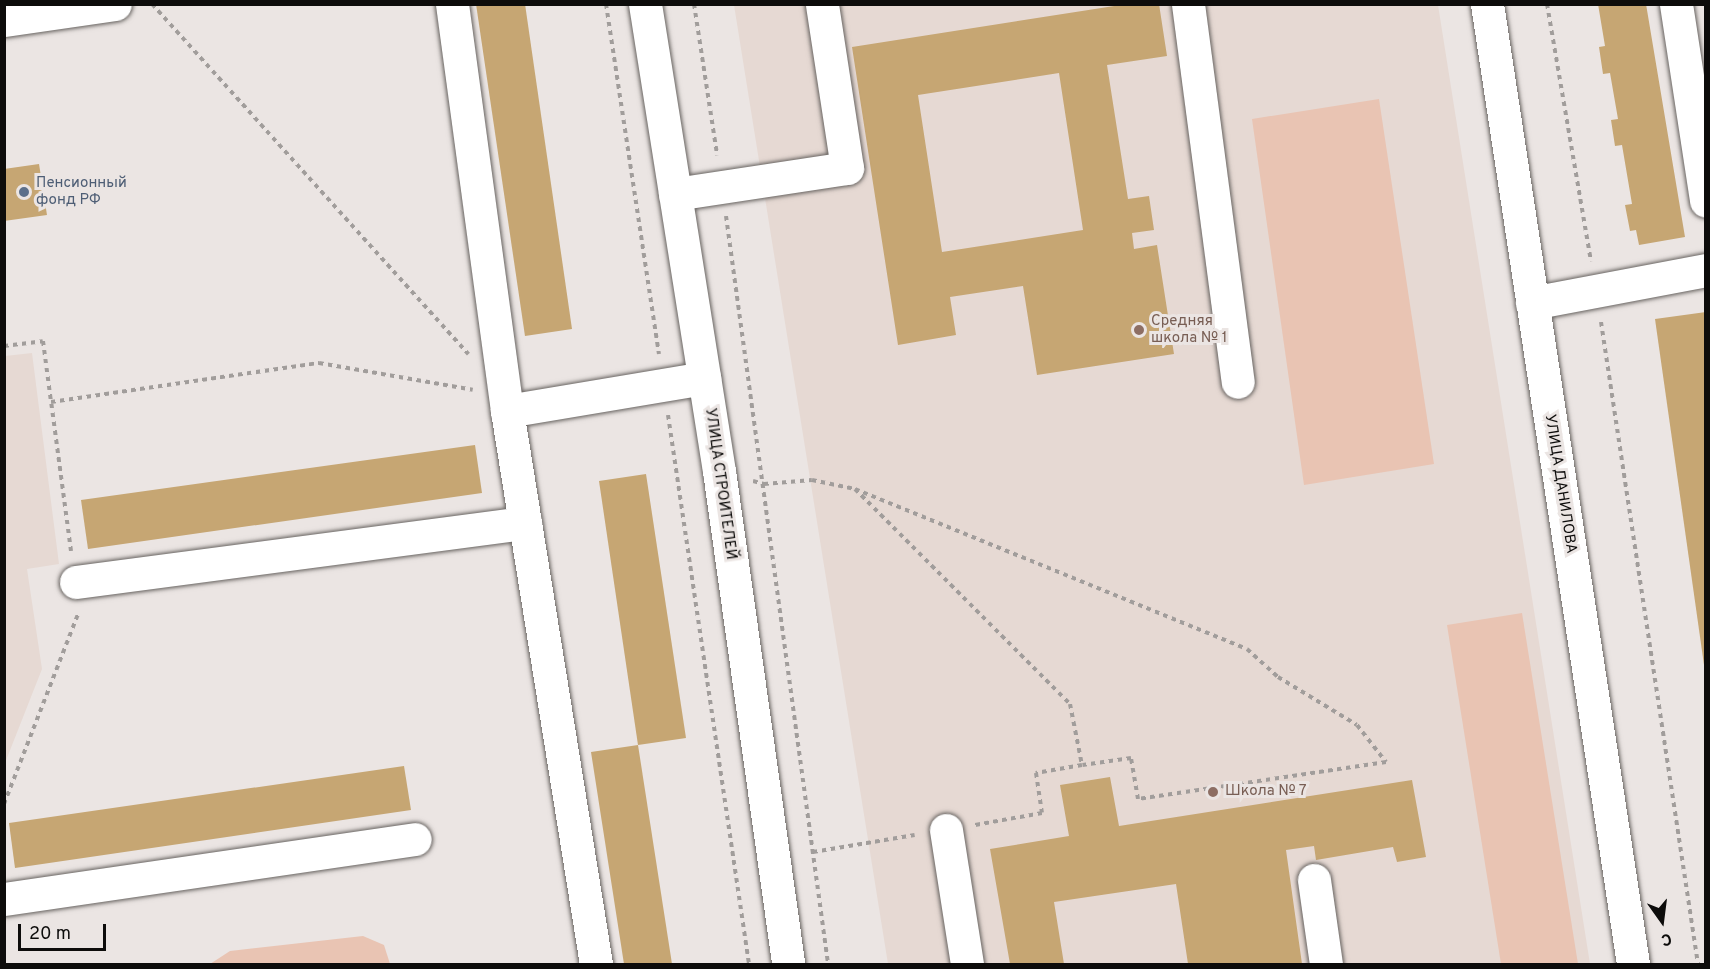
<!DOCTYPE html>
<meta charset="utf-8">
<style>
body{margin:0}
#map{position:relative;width:1710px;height:969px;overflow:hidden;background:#ebe5e3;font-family:Overpass,sans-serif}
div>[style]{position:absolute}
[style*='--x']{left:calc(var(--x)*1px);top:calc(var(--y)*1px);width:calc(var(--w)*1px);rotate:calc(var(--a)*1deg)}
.built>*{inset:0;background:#e6d9d3}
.green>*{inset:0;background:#e9c4b3}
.building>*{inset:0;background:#c6a673}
.path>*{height:4px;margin-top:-2px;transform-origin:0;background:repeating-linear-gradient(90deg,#a19d9b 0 4.5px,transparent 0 9px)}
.roads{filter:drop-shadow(0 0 2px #686461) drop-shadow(0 0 2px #686461)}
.minor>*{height:33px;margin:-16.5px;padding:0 16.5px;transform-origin:16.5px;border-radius:16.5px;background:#fff}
.dots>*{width:16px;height:16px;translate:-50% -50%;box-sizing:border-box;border:3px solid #ebe5e3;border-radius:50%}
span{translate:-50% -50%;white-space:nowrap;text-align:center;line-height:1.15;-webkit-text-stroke:6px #ebe5e3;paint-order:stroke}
.service-label{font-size:15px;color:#4e5e75}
.left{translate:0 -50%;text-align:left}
.education-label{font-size:15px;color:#785e54}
.street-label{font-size:15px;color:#0d0c0b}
.frame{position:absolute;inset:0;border:6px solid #0d0c0b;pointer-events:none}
.north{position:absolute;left:1632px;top:891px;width:60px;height:60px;-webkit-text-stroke:4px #ebe5e3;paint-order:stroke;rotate:166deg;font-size:16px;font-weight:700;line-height:24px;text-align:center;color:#0d0c0b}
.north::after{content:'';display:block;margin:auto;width:21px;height:27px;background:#0d0c0b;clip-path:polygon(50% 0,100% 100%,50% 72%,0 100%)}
.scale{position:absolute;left:18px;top:924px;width:88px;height:27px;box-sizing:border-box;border:3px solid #0d0c0b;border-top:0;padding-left:8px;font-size:18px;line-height:21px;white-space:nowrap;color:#0d0c0b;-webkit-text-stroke:4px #ebe5e3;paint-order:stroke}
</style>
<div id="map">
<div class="built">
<div style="clip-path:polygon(734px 5px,1438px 5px,1590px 964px,888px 964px)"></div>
<div style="clip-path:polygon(32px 353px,59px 564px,27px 569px,42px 669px,5px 763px,5px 356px)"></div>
</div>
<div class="green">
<div style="clip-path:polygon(1379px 99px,1434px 464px,1304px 485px,1252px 119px)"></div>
<div style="clip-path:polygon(1522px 613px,1578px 964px,1501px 964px,1447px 625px)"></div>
<div style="clip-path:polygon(363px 936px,384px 945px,390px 964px,210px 964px,230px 951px)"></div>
</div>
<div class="building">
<div style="clip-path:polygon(476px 4px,525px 4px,572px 329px,525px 336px)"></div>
<div style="clip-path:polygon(evenodd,1127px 4px,1159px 4px,1167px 56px,1107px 65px,1128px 199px,1149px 196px,1154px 230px,1132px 233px,1134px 249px,1157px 245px,1174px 354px,1037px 375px,1023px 286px,950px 297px,956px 335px,898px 345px,852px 47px,1127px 4px,1059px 73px,1083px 230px,942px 252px,918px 95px,1059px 73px)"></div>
<div style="clip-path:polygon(1598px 4px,1646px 4px,1685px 237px,1639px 245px,1636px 230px,1630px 231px,1625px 205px,1632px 204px,1622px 145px,1615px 146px,1611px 120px,1618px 119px,1610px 73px,1603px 74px,1599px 47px,1605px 46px)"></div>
<div style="clip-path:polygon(39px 164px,47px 215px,4px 221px,4px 169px)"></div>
<div style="clip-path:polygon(1706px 312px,1706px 665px,1704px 665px,1655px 319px)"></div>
<div style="clip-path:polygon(475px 445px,482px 493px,88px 549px,81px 500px)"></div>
<div style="clip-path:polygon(646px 474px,686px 738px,638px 745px,599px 481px)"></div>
<div style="clip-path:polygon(638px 745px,672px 964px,624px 964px,591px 752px)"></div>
<div style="clip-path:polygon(404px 766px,411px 810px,15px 868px,9px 823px)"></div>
<div style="clip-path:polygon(1110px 777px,1119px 826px,1412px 780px,1426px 857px,1397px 862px,1393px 847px,1316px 860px,1314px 846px,1286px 850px,1302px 964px,1188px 964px,1176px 884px,1054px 902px,1064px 964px,1010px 964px,990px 849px,1069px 836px,1060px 785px)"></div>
</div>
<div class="path">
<div style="--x:152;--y:4;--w:472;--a:47.9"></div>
<div style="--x:606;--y:4;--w:354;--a:81.4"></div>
<div style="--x:694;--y:4;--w:153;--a:81.3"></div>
<div style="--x:1547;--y:4;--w:261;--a:80.3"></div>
<div style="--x:726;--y:216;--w:755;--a:82.23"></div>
<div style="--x:1601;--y:322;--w:649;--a:81.41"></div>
<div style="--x:4;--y:346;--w:39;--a:-7"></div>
<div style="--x:43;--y:341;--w:62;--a:82.5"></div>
<div style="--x:668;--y:415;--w:555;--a:81.61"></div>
<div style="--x:753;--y:481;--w:11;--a:15"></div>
<div style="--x:764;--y:484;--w:48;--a:-4.8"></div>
<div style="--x:812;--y:480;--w:44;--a:11.8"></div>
<div style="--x:855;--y:489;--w:304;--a:45"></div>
<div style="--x:1070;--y:704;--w:62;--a:78.9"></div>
<div style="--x:855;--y:489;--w:423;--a:22.2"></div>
<div style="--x:1247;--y:649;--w:42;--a:42.1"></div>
<div style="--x:1278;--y:677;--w:92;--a:31.3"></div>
<div style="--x:1357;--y:725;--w:47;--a:51.9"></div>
<div style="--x:1386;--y:762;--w:251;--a:171.5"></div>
<div style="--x:1138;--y:799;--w:42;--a:-99.7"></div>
<div style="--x:1131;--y:758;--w:49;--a:171.9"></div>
<div style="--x:1082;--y:765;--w:47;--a:170.1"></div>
<div style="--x:1036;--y:773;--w:40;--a:81.5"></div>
<div style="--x:1042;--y:813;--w:68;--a:169.8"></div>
<div style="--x:71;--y:551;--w:150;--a:-97.6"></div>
<div style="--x:51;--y:402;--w:271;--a:-8.3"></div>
<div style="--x:319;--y:363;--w:156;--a:9.9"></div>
<div style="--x:4;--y:804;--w:206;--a:-68.7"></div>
<div style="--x:813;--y:852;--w:103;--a:-9.5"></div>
</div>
<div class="roads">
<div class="minor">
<div style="--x:452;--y:4;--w:411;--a:82.3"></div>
<div style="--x:645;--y:4;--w:473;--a:81"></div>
<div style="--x:719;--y:471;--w:498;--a:82"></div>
<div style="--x:1188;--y:4;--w:381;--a:82.5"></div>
<div style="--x:1487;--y:4;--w:971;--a:81.35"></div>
<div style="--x:1676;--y:4;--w:199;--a:81.3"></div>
<div style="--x:4;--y:20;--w:112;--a:-8.2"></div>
<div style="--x:675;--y:194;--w:174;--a:-8.6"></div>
<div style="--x:847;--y:168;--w:166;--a:-98.7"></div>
<div style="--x:1532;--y:303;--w:177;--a:-10.7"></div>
<div style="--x:76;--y:582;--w:453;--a:-7.5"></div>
<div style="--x:946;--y:830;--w:136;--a:81.1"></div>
<div style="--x:1314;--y:880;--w:85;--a:81.9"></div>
<div style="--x:4;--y:899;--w:415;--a:-8.3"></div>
<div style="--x:596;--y:964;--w:560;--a:-99.14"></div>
<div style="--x:507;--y:411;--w:200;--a:-9.5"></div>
</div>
</div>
<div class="dots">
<div style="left:24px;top:192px;background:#5c6f8a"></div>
<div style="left:1139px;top:330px;background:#8d6e63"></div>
<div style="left:1213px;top:792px;background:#8d6e63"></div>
</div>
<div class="service-label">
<span class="left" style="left:36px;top:192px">Пенсионный<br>фонд РФ</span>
</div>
<div class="education-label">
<span class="left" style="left:1151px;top:330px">Средняя<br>школа № 1</span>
<span class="left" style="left:1225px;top:792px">Школа № 7</span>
</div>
<div class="street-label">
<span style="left:720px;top:484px;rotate:82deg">УЛИЦА СТРОИТЕЛЕЙ</span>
<span style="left:1560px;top:484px;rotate:81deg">УЛИЦА ДАНИЛОВА</span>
</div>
<div class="frame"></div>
<div class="north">С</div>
<div class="scale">20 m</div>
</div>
